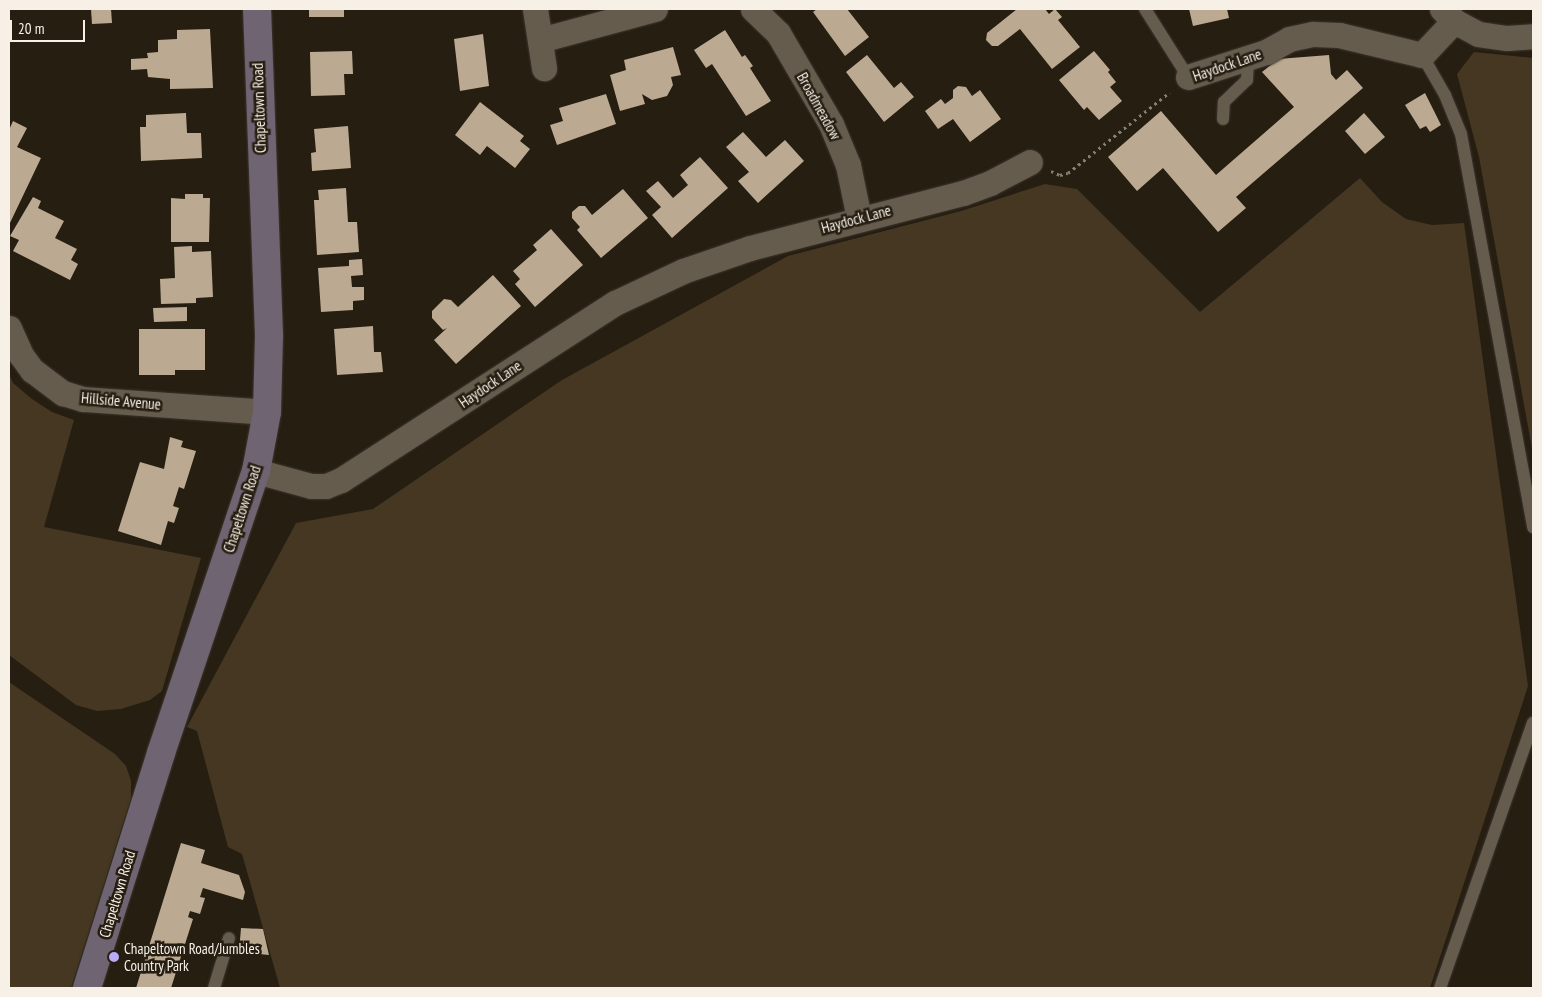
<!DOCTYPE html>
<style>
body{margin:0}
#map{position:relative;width:1542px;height:997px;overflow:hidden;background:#261e11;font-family:"PT Sans Narrow",sans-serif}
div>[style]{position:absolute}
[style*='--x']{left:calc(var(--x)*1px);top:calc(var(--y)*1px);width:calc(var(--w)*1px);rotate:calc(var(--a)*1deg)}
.green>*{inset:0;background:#453722}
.building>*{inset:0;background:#bbaa91}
.path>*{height:3px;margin-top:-1.5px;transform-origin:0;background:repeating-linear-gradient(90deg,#867f73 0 2.5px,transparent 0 6.5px)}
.roads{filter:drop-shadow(0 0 1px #3d362f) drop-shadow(0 0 1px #3d362f)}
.service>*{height:12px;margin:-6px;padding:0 6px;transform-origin:6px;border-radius:6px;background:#665c4d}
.minor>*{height:25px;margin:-12.5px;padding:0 12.5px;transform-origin:12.5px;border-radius:12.5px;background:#665c4d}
.secondary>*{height:28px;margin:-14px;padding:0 14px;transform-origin:14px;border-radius:14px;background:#6f6472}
.dots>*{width:14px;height:14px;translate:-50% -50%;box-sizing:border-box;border:2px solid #261e11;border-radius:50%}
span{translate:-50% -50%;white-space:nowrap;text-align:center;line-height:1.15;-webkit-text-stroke:5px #261e11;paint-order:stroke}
.street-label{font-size:15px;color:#f6f0e7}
.poi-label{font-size:15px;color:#f6f0e7}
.left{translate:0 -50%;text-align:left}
.frame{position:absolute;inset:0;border:10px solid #f6f0e7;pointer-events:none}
.scale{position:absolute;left:10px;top:20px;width:75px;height:22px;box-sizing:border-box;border:2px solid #f6f0e7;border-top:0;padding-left:6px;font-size:15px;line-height:18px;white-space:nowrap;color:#f6f0e7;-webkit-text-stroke:4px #261e11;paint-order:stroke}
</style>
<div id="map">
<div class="green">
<div style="clip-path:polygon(1474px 52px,1533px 58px,1533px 454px,1479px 157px,1457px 74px)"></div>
<div style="clip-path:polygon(1360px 178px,1382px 202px,1406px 219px,1432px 225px,1464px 223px,1528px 686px,1430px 988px,280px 988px,242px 854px,228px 847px,197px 731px,187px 727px,296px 523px,373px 509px,562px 380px,788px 256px,961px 211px,1045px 184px,1077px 189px,1200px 312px)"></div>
<div style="clip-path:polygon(9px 374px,13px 383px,32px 399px,52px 412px,74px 420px,44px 527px,201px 558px,162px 691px,150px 700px,121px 709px,97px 711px,76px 705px,9px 655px)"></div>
<div style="clip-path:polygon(9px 682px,115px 754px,126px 766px,131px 781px,131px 798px,71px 988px,9px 988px)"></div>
</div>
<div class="building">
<div style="clip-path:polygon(91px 9px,111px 9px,112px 23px,92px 24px)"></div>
<div style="clip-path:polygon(309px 9px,344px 9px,344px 17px,309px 17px)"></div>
<div style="clip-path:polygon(817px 9px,847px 9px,869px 37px,845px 56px,813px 12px)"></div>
<div style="clip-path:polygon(1017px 9px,1045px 9px,1049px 14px,1055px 9px,1062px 17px,1058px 20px,1080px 47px,1052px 69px,1020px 29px,998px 46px,992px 46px,986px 40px,987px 33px)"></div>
<div style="clip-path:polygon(1189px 9px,1227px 9px,1229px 18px,1193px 26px)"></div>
<div style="clip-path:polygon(210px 29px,213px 88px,170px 89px,170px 79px,148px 77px,147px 69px,131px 70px,131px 59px,148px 58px,147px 53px,158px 52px,158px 40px,177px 39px,177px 30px)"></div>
<div style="clip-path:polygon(725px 30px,742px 57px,745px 55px,753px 66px,750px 68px,771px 101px,746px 116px,712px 64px,706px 68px,694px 50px)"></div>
<div style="clip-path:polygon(483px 34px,489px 86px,460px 91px,454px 39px)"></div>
<div style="clip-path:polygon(673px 47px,681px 75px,671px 77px,673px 85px,667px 96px,652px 100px,642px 94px,645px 104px,620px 111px,610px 75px,626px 70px,624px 60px)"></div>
<div style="clip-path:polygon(352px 51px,353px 74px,344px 74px,345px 95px,311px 96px,310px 52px)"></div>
<div style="clip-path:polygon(1094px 51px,1110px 70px,1108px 72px,1116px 82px,1110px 87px,1122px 101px,1099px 120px,1087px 107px,1084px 110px,1059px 80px)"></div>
<div style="clip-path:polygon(867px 55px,894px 88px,901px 82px,914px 97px,884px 122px,846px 72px)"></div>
<div style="clip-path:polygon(1329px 55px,1331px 74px,1336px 80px,1347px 70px,1363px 88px,1236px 197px,1246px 208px,1218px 232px,1163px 168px,1137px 191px,1108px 157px,1161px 111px,1216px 175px,1294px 107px,1262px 72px,1278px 59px)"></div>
<div style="clip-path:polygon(958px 86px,966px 87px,972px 96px,980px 90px,1001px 119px,970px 142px,953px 119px,938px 129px,925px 111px,941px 99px,945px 104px,953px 98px,953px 90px)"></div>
<div style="clip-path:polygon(1425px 93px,1441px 125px,1430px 132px,1426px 126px,1420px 129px,1405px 105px)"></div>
<div style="clip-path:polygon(606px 94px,616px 124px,557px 145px,550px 125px,563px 121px,559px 108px)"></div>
<div style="clip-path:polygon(480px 102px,524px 136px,520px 141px,530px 149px,515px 168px,487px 146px,480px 155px,455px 135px)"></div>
<div style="clip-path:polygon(186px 113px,187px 133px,201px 133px,202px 158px,141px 161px,140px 127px,146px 127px,146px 115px)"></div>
<div style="clip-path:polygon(1364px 113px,1385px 137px,1365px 154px,1345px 131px)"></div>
<div style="clip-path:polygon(13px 121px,27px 128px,17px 147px,41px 158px,9px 225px,9px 130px)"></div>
<div style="clip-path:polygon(348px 126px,351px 168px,312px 171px,311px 153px,316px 152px,314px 129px)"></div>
<div style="clip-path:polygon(743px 132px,766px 157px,785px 140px,804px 161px,758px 203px,738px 181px,749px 172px,726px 147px)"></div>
<div style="clip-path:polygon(700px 157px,728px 188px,672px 238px,652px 215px,661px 207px,646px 191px,658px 181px,673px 198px,688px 185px,680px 175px)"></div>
<div style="clip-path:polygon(346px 188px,348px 222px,357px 222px,359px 252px,317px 255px,314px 200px,319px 200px,318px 190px)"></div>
<div style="clip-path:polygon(623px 189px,648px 218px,601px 258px,577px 230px,580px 227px,572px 218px,572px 212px,579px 206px,585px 206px,592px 215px)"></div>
<div style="clip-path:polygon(185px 194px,203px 194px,203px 198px,210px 198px,209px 242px,171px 242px,171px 198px,185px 199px)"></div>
<div style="clip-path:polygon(33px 197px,41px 201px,38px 208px,64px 221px,55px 238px,77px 249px,71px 260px,78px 264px,70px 280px,13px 251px,19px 240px,10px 236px)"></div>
<div style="clip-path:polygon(551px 229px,583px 265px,535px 307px,515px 284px,520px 279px,513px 271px,537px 250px,533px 245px)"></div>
<div style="clip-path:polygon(192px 246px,192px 252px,211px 251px,213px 297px,196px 298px,196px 303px,161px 304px,160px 279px,175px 278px,174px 247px)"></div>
<div style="clip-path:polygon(362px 259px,363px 275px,351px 276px,352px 287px,364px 287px,364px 300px,353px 301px,353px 310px,321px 312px,318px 268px,349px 266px,349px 260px)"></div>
<div style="clip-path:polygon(493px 275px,521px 306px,456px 364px,434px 340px,447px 328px,443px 330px,432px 318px,432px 311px,444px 299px,451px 300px,458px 307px)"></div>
<div style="clip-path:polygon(187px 307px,187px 321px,154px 322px,153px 308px)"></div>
<div style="clip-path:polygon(373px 326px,374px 352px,381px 352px,383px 372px,337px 375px,334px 329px)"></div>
<div style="clip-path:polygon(139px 329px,205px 329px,205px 370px,175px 370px,175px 375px,139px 375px)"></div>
<div style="clip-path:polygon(170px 437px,183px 441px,181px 447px,196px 451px,184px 489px,179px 487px,173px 506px,179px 508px,174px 523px,168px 521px,161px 545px,118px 531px,140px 462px,164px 469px)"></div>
<div style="clip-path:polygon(181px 843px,205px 850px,201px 863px,239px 875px,245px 892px,243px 900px,203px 888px,200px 897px,205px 898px,200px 914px,190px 911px,188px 917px,193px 919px,171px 988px,136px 988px)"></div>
<div style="clip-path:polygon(241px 928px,263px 929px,269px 955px,239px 952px)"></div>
</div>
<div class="path">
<div style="--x:1051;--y:171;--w:10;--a:24"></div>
<div style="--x:1060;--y:175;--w:8;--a:-14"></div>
<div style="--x:1068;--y:173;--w:130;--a:-38.5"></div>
</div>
<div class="roads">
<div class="service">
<div style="--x:1145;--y:9;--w:80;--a:57.7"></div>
<div style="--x:1422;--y:55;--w:46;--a:60.1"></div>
<div style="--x:1445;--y:95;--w:42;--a:67.7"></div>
<div style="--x:1461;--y:134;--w:400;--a:79.6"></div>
<div style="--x:1223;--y:119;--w:17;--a:-87"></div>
<div style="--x:1224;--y:102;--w:32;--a:-44"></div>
<div style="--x:1247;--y:80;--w:21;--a:-87"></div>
<div style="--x:214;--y:988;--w:52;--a:-73.3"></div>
<div style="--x:1440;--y:988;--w:281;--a:-70.7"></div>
</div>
<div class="minor">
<div style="--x:535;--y:9;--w:60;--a:81.3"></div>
<div style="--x:753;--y:9;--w:35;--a:44"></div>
<div style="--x:778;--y:33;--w:105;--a:59.8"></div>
<div style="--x:831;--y:124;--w:44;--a:67.5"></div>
<div style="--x:848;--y:165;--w:54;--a:78.3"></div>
<div style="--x:1442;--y:9;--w:17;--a:45"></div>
<div style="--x:1454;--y:21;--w:27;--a:28"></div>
<div style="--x:1478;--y:34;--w:29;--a:8"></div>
<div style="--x:1507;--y:38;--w:26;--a:-4"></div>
<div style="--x:540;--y:40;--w:119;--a:-15.1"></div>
<div style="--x:1188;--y:77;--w:82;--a:-17.8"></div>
<div style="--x:1266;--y:52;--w:26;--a:-29"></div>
<div style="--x:1289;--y:39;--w:25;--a:-12"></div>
<div style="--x:1313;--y:34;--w:26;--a:2"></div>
<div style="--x:1339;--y:35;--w:85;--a:13.5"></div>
<div style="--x:1422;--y:55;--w:47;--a:-46.7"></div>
<div style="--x:9;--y:328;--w:30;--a:66"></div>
<div style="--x:21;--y:355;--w:19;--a:54"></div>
<div style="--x:32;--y:370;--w:39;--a:37"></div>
<div style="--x:63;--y:393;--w:21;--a:17"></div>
<div style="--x:83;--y:399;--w:184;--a:4"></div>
<div style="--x:256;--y:471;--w:57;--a:15.3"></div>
<div style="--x:311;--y:486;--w:15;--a:0"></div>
<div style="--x:326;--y:486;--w:16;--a:-22"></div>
<div style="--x:341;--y:480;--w:326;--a:-32.9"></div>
<div style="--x:615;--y:303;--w:75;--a:-25.2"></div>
<div style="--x:683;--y:271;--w:71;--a:-18.9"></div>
<div style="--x:750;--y:248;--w:220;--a:-14.5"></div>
<div style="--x:963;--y:193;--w:29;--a:-20"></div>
<div style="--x:990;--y:183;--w:45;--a:-27.7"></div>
</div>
<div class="secondary">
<div style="--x:87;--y:988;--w:246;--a:-72.5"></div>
<div style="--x:161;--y:753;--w:298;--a:-71.4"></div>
<div style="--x:256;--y:471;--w:60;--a:-79.4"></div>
<div style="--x:267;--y:412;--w:77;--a:-88.5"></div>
<div style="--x:269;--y:335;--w:326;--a:-92.1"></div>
</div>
</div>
<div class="dots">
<div style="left:114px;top:957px;background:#b8abf7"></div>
</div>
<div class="street-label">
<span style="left:1227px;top:65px;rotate:-19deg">Haydock Lane</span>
<span style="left:819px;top:106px;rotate:61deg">Broadmeadow</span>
<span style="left:259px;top:108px;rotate:-92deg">Chapeltown Road</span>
<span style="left:856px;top:219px;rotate:-15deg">Haydock Lane</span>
<span style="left:490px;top:384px;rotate:-34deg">Haydock Lane</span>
<span style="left:121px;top:401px;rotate:5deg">Hillside Avenue</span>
<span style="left:242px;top:509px;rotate:-72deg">Chapeltown Road</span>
<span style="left:117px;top:894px;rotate:-73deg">Chapeltown Road</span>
</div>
<div class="poi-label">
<span class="left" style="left:124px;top:957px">Chapeltown Road/Jumbles<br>Country Park</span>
</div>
<div class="frame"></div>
<div class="scale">20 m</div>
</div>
